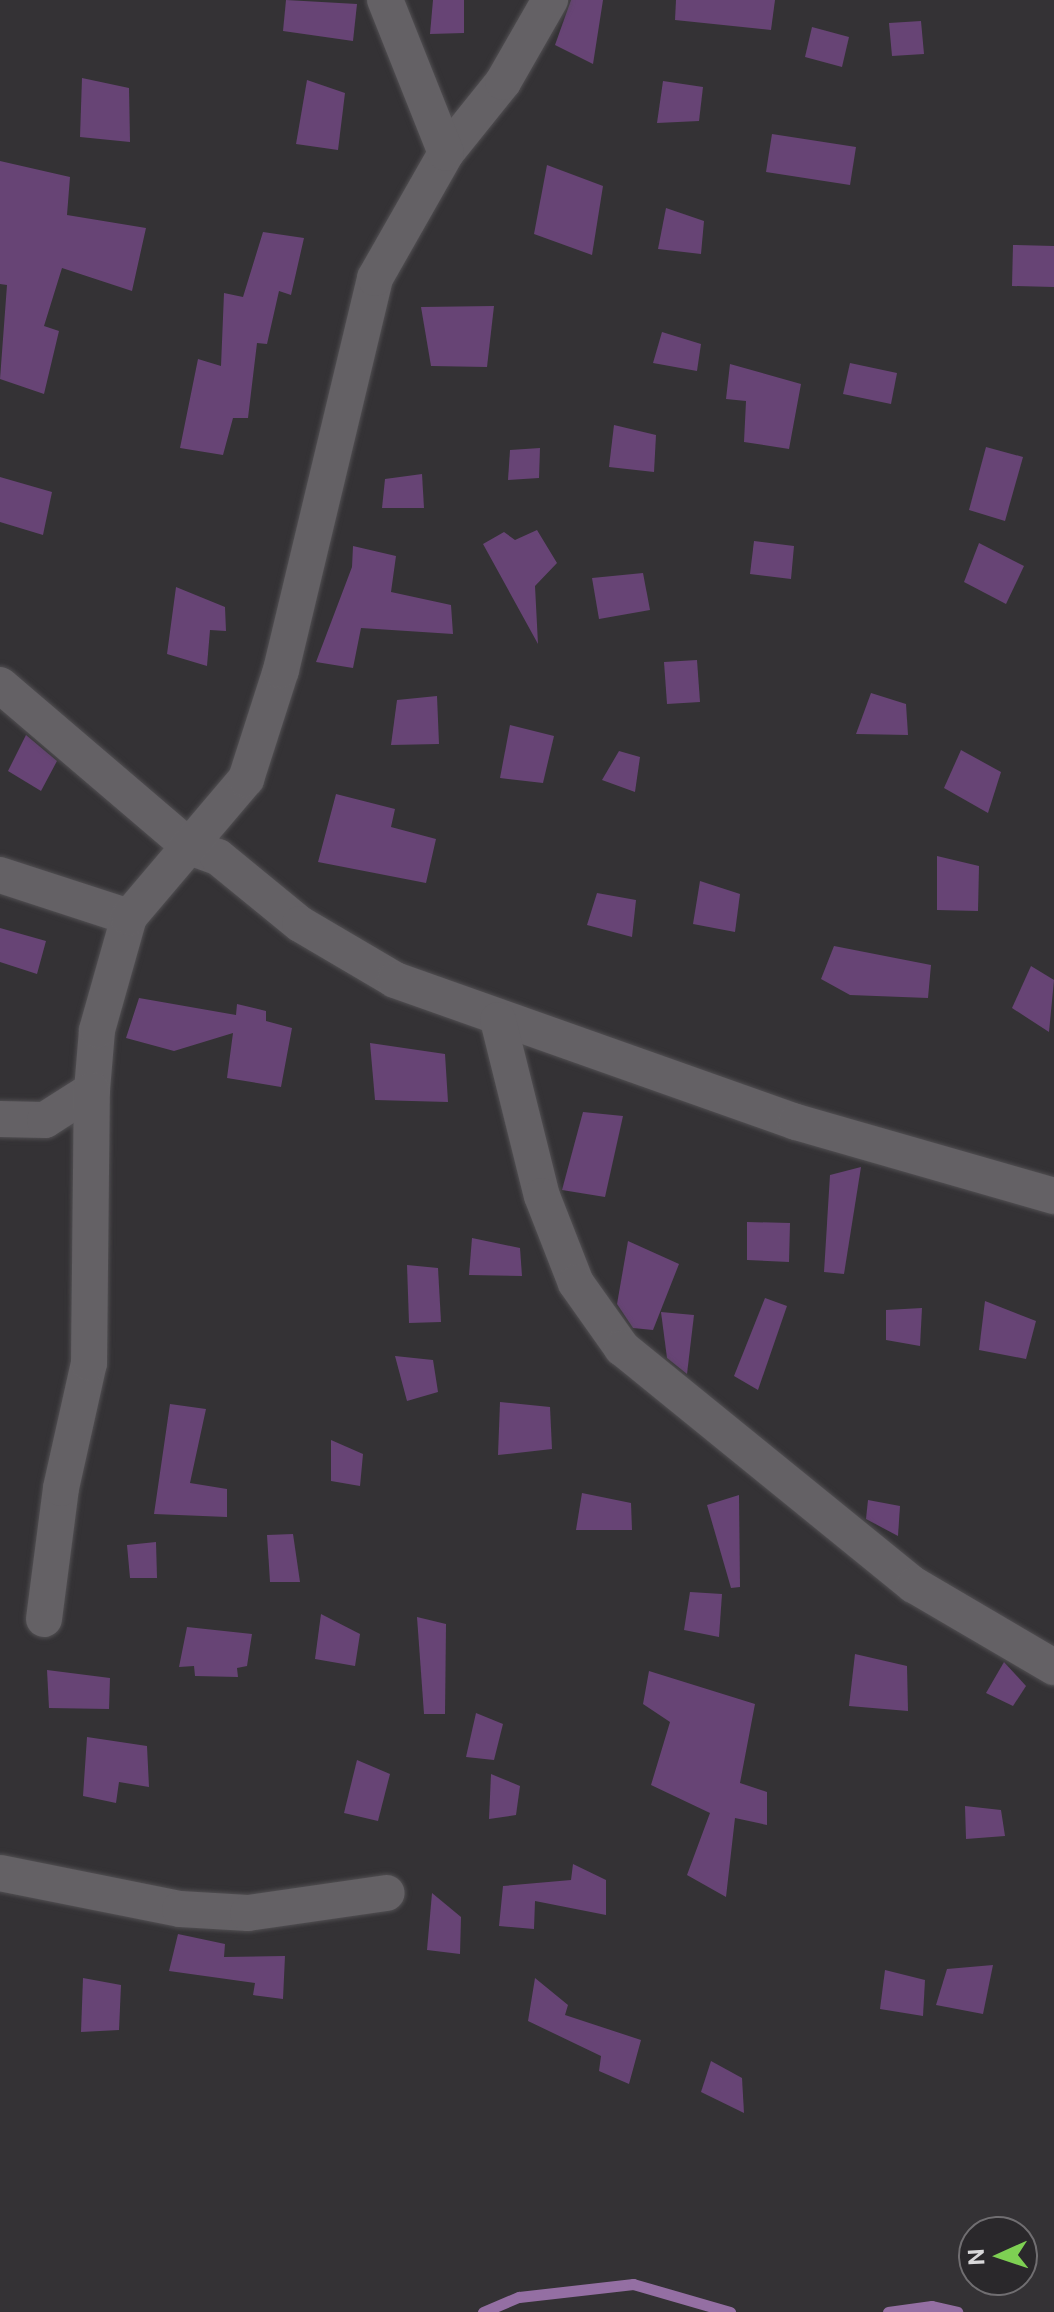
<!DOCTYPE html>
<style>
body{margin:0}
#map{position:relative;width:1054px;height:2312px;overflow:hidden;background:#343235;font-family:"Public Sans",sans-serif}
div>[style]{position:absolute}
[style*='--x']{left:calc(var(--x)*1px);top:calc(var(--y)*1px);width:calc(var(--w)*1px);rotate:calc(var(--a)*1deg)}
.stream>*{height:11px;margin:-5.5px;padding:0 5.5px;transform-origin:5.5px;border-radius:5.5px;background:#946fa3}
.building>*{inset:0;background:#674475}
.roads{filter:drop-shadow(0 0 2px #514f52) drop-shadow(0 0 2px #514f52)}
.minor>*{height:36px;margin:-18px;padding:0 18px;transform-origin:18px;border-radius:18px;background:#646165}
span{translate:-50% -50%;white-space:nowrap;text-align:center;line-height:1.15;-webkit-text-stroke:6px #2a282b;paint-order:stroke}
.north{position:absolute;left:958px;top:2216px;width:80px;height:80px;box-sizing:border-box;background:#2a282b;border:2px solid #706e71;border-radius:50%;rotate:267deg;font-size:22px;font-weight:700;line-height:32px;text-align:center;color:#d9d8da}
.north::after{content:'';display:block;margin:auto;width:28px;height:36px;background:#7ed053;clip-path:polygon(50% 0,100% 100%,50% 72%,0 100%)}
</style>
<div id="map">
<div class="stream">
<div style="--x:483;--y:2312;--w:39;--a:-23"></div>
<div style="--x:519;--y:2297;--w:115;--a:-6.5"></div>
<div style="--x:633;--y:2284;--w:101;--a:16.1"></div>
<div style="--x:888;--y:2312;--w:44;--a:-7.8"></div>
<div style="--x:932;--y:2306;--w:26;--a:13"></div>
</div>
<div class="building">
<div style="clip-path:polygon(286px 0,357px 4px,353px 41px,283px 31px)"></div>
<div style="clip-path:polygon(433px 0,464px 0,464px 33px,430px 34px)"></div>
<div style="clip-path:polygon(571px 0,603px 0,593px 64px,555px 45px)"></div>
<div style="clip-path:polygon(676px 0,775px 0,771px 30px,675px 20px)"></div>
<div style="clip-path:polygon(921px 21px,924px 54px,892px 56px,889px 23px)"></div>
<div style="clip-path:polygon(812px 27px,849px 37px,842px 67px,805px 57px)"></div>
<div style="clip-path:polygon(82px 78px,129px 88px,130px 142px,80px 137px)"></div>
<div style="clip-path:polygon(307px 80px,345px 93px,338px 150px,296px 144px)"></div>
<div style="clip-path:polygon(663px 81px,703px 87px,699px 121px,657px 123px)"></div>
<div style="clip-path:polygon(772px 134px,856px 147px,850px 185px,766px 172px)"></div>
<div style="clip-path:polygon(0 161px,70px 177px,67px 215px,146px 228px,132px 291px,62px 268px,44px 326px,59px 331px,44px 394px,0 379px,7px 285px,0 284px)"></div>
<div style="clip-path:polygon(547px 165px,603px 186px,592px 255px,534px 234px)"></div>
<div style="clip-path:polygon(666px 208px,704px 221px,701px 254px,658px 249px)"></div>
<div style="clip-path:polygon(263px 232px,304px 238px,291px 295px,279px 291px,267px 344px,257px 343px,248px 418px,233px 418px,223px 455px,180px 448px,198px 359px,221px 366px,224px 293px,243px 297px)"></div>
<div style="clip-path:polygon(1013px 245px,1054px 246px,1054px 287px,1012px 286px)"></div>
<div style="clip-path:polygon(494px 306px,487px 367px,431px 366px,421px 307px)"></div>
<div style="clip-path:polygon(662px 332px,701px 344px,697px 371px,653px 363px)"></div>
<div style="clip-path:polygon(850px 363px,897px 373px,891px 404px,843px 394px)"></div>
<div style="clip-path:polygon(730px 364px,801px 384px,789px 449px,744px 442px,746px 401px,726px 399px)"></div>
<div style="clip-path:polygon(614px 425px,656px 435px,654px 472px,609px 467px)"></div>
<div style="clip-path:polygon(986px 447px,1023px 457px,1005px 521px,969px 510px)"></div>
<div style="clip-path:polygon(540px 448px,539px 478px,508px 480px,510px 450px)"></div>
<div style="clip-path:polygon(422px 474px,424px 508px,382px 508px,385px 479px)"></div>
<div style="clip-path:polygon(0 477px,52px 492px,43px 535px,0 522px)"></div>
<div style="clip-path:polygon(537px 530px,557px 563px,535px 586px,538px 644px,483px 544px,504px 532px,515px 540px)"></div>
<div style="clip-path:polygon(754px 541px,794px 546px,791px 579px,750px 574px)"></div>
<div style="clip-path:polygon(979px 543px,1024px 566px,1006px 604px,964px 582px)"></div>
<div style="clip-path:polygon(353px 546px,396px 556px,391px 592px,451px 605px,453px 634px,361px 628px,353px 668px,316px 662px,352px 567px)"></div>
<div style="clip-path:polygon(643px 573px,650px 610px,599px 619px,592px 578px)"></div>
<div style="clip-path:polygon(176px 587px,225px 607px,226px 631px,210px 630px,207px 666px,167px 654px)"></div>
<div style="clip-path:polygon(697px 660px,700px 702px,667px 704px,664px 662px)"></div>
<div style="clip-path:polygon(871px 693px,906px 704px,908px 735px,856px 734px)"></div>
<div style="clip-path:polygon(437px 696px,439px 744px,391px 745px,397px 700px)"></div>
<div style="clip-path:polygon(510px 725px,554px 736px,543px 783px,500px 778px)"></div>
<div style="clip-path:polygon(26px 735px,57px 761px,41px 791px,8px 771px)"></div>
<div style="clip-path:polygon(961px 750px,1001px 772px,988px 813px,944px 788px)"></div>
<div style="clip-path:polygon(619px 751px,640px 757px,635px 792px,602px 780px)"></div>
<div style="clip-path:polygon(336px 794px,395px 809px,391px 827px,436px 839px,426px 883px,318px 862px)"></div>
<div style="clip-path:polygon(937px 856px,979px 866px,978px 911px,937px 910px)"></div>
<div style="clip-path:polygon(700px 881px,740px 894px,735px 932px,693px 924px)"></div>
<div style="clip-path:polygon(597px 893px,636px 900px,632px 937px,587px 925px)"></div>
<div style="clip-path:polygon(0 928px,46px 941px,37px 974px,0 962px)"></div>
<div style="clip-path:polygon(834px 946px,931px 965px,928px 998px,850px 995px,821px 979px)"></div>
<div style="clip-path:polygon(1031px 966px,1054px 980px,1049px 1032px,1012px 1008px)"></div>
<div style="clip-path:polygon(139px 998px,236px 1015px,237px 1004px,266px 1011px,266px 1021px,292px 1028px,281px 1087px,227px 1078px,233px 1033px,174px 1051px,126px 1038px)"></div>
<div style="clip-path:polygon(370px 1043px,445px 1054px,448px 1102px,375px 1100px)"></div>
<div style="clip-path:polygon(583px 1112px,623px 1116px,605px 1197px,562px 1190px)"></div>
<div style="clip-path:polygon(861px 1167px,844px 1274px,824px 1272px,830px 1175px)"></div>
<div style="clip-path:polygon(747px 1222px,790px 1223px,789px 1262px,747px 1260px)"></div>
<div style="clip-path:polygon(472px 1238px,520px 1248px,522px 1276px,469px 1275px)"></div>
<div style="clip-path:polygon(628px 1241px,679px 1264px,653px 1330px,633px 1328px,617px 1304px)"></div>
<div style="clip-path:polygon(407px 1265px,438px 1268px,441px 1322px,409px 1323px)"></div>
<div style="clip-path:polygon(765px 1298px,787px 1306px,758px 1390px,734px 1376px)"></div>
<div style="clip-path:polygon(985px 1301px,1036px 1321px,1026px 1359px,979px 1350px)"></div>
<div style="clip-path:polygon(922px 1308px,920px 1346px,886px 1340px,886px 1310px)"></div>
<div style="clip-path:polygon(661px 1312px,694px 1315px,687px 1374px,667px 1358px)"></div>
<div style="clip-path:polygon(395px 1356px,433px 1360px,438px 1392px,407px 1401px)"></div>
<div style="clip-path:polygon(500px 1402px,550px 1407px,552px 1449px,498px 1455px)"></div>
<div style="clip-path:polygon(170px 1404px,206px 1409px,190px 1483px,227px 1489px,227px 1517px,154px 1514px)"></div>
<div style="clip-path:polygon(331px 1440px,363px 1454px,360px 1486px,331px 1481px)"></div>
<div style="clip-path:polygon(582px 1493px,631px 1503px,632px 1530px,576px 1530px)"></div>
<div style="clip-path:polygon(739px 1495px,740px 1587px,731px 1588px,707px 1505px)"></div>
<div style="clip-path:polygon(868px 1500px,900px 1506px,898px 1536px,866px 1519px)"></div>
<div style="clip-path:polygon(293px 1534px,300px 1582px,270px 1582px,267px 1535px)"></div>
<div style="clip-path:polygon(156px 1542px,157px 1578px,130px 1578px,127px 1545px)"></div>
<div style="clip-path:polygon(690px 1592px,722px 1594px,719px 1637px,684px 1630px)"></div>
<div style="clip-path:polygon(321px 1614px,360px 1634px,355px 1666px,315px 1659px)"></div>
<div style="clip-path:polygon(417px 1617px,446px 1624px,445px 1714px,424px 1714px)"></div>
<div style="clip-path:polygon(187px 1627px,252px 1634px,247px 1666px,237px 1668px,238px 1677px,195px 1676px,194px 1666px,179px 1667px)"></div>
<div style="clip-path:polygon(855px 1654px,907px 1666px,908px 1711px,849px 1706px)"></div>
<div style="clip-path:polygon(1004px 1662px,1026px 1686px,1013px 1706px,986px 1693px)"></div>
<div style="clip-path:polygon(47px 1670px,110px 1678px,109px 1709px,49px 1708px)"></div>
<div style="clip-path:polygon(649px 1671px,755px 1704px,740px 1783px,767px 1792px,767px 1825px,735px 1818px,726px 1897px,687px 1875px,710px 1813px,651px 1785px,670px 1722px,643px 1704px)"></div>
<div style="clip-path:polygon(476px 1713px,503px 1724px,494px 1760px,466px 1757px)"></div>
<div style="clip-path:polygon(87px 1737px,147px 1746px,149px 1787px,119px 1782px,116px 1803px,83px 1796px)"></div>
<div style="clip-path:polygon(357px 1760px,390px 1774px,378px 1821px,344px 1813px)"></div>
<div style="clip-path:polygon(491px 1774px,520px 1786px,516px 1815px,489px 1819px)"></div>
<div style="clip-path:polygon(965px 1806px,1001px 1810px,1005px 1836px,966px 1839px)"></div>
<div style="clip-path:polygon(573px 1864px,606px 1880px,606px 1915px,535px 1901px,534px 1929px,499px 1926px,503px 1886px,571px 1880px)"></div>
<div style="clip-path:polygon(432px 1893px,461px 1917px,460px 1954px,427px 1950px)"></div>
<div style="clip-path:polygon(178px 1934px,225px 1944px,224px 1957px,285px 1956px,283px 1999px,253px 1995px,255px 1983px,169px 1971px)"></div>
<div style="clip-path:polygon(993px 1965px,983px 2014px,936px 2005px,947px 1969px)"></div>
<div style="clip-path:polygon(885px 1970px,925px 1980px,923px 2016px,880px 2009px)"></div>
<div style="clip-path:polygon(83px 1978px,121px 1985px,119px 2030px,81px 2032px)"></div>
<div style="clip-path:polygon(535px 1978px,568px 2005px,565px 2015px,641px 2040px,629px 2084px,599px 2071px,601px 2056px,528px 2021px)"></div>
<div style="clip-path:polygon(711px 2061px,742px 2078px,744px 2113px,701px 2092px)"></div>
</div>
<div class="roads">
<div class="minor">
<div style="--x:446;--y:153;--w:91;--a:-51.2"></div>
<div style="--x:503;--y:82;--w:95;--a:-60.2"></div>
<div style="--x:0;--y:685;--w:250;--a:40.5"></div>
<div style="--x:190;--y:847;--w:30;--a:20"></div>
<div style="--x:218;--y:857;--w:106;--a:39.3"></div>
<div style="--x:300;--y:924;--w:110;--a:30.5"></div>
<div style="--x:395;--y:980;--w:425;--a:19.5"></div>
<div style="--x:796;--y:1122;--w:268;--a:16"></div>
<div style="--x:0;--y:875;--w:136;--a:18"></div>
<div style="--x:498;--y:1020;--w:181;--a:76"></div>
<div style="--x:542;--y:1196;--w:93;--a:68.7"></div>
<div style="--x:576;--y:1283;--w:80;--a:54.7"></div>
<div style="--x:622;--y:1348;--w:376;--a:39.1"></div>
<div style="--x:914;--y:1585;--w:162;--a:30.4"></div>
<div style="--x:0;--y:1119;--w:45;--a:1.3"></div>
<div style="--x:45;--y:1120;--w:56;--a:-32.6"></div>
<div style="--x:92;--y:1090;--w:60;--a:-85.2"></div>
<div style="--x:97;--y:1030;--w:117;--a:-74.2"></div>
<div style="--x:129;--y:917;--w:181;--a:-49.7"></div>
<div style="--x:246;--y:779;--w:114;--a:-72.2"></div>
<div style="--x:281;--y:670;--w:403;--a:-76.5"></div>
<div style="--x:375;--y:278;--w:144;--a:-60.4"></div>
<div style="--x:446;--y:153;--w:165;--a:-111.7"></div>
<div style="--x:44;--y:1619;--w:132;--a:-82.6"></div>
<div style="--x:61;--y:1488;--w:128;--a:-77.4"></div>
<div style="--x:89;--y:1363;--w:273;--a:-89.4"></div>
<div style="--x:0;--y:1873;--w:184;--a:11.3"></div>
<div style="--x:180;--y:1909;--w:68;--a:3.4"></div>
<div style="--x:248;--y:1913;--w:140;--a:-8.2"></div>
</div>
</div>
<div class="north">N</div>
</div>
